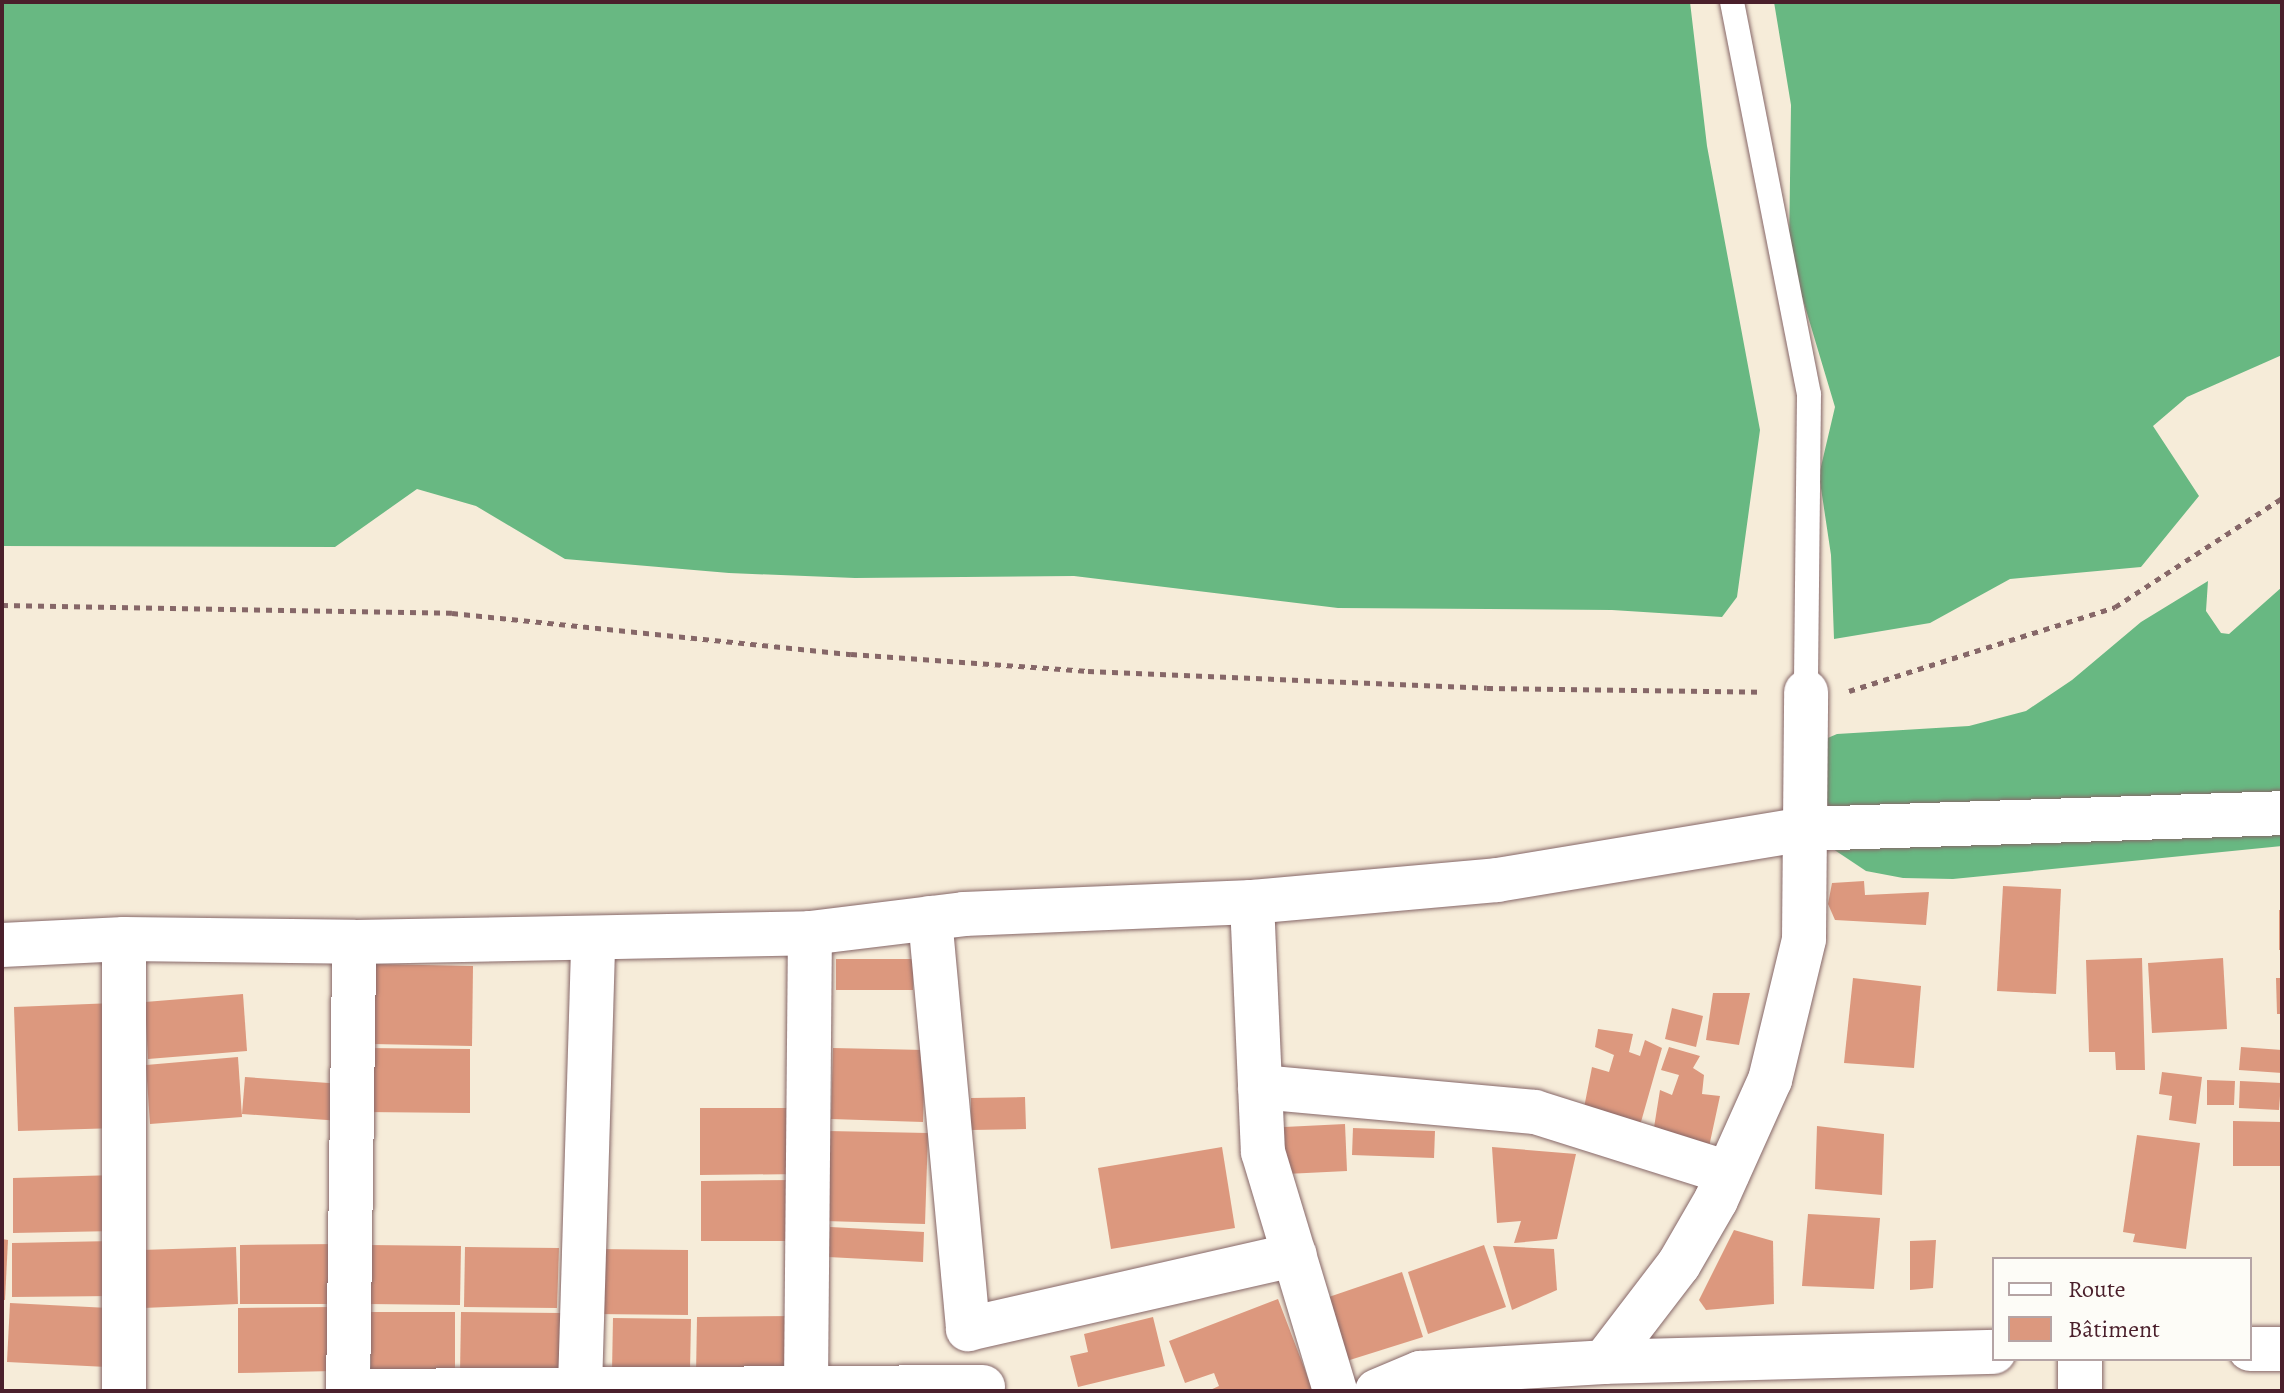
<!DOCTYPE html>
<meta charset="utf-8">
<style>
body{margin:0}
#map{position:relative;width:2284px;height:1393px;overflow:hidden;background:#f6ecd9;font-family:Alegreya,serif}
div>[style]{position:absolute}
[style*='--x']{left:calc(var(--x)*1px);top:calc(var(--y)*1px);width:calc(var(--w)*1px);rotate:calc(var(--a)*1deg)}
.forest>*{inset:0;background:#68b882}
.building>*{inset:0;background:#dc987e}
.path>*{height:5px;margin-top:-2.5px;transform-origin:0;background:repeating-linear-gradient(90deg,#866768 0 6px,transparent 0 12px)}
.roads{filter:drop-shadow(0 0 2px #866768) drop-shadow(0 0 2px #866768)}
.lane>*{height:24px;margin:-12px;padding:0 12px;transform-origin:12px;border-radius:12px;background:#fff}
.street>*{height:44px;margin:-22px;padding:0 22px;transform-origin:22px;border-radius:22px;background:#fff}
span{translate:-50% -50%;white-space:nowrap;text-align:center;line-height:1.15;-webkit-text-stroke:8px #fdfcf7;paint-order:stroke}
.frame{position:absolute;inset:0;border:4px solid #4a1f2b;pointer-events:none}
.legend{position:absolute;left:1992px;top:1257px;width:260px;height:104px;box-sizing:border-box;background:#fdfcf7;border:2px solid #b5a4a5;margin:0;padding:10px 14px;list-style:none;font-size:24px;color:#4a1f2b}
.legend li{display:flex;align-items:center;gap:16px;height:40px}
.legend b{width:40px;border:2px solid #b5a4a5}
</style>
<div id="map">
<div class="forest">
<div style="clip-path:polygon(2px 2px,1690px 2px,1707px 146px,1760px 430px,1737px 597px,1722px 617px,1612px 610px,1338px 608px,1074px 576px,855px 578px,729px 573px,565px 559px,476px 506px,417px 489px,335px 547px,2px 546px)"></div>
<div style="clip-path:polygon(1774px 2px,2282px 2px,2282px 355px,2187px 397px,2153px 426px,2199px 496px,2141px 567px,2010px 579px,1930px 623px,1834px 639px,1831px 555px,1819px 475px,1835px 407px,1789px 253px,1791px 105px)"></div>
<div style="clip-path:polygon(2208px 581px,2206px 611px,2221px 633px,2229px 634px,2282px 587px,2282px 846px,1953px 879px,1903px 878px,1866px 871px,1818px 839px,1809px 746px,1837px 734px,1969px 726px,2026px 711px,2072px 680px,2141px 622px)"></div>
</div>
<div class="building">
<div style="clip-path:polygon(1864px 881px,1865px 895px,1929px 892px,1926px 925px,1835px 920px,1828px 904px,1832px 883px)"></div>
<div style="clip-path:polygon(2003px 886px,2061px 889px,2056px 994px,1997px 991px)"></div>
<div style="clip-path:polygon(2279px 910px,2282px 910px,2282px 950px,2279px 950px)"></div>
<div style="clip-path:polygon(2142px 958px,2145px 1070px,2116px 1070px,2115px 1052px,2089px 1052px,2086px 960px)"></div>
<div style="clip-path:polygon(2223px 958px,2227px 1029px,2152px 1033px,2148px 963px)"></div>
<div style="clip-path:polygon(836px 959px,913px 959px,913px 990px,836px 990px)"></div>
<div style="clip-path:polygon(373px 964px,473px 966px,472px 1046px,372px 1044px)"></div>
<div style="clip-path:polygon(1853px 978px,1921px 986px,1914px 1068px,1844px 1063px)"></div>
<div style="clip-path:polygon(2276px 978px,2282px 978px,2282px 1014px,2277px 1014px)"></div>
<div style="clip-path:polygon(1713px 993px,1750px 993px,1739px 1045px,1706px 1040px)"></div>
<div style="clip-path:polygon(243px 994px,247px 1051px,148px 1059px,145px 1002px)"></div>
<div style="clip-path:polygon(114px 1003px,118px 1128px,18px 1131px,14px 1007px)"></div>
<div style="clip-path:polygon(1672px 1008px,1703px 1016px,1696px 1047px,1665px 1039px)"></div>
<div style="clip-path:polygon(1598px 1029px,1633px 1034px,1629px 1052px,1640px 1056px,1645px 1040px,1662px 1048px,1637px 1136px,1582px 1118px,1592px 1067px,1609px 1072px,1614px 1055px,1595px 1047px)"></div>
<div style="clip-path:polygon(1669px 1047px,1700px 1056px,1693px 1068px,1704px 1075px,1702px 1094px,1720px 1096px,1707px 1156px,1652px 1140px,1660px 1090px,1672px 1095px,1679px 1075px,1661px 1070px)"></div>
<div style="clip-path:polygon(2241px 1047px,2282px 1050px,2282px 1073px,2239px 1070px)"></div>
<div style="clip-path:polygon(363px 1048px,470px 1049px,470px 1113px,363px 1112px)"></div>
<div style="clip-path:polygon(833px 1048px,925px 1050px,923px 1122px,831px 1119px)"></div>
<div style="clip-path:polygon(238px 1057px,242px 1117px,150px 1124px,146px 1065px)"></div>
<div style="clip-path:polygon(2162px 1072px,2202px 1077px,2196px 1124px,2169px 1120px,2172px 1096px,2159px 1094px)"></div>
<div style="clip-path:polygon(245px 1077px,343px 1084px,341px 1121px,242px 1114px)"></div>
<div style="clip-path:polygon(2207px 1080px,2235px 1081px,2234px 1105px,2207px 1105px)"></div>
<div style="clip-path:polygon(2240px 1081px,2281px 1083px,2279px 1110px,2239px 1108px)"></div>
<div style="clip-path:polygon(1025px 1097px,1026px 1129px,971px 1130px,971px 1098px)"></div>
<div style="clip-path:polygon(700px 1108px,802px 1108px,802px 1174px,700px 1175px)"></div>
<div style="clip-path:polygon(2233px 1121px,2282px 1122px,2282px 1166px,2233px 1166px)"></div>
<div style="clip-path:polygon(1345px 1124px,1347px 1171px,1286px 1174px,1284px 1127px)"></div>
<div style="clip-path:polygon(1817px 1126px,1884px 1134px,1882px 1195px,1815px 1189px)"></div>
<div style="clip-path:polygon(1353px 1128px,1435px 1131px,1434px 1158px,1352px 1155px)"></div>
<div style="clip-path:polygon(828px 1131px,928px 1133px,925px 1224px,825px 1221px)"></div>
<div style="clip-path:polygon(2137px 1135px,2200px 1143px,2186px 1249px,2133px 1242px,2135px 1234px,2123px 1232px)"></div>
<div style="clip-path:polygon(1222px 1147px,1235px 1228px,1111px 1249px,1098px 1168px)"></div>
<div style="clip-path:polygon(1492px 1147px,1576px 1154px,1557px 1239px,1514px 1243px,1521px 1221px,1497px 1223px)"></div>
<div style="clip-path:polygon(116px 1175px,116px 1231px,13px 1233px,13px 1178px)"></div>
<div style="clip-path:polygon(797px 1180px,797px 1241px,701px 1241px,701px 1181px)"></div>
<div style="clip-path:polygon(1808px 1214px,1880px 1218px,1874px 1289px,1802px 1286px)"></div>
<div style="clip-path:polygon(830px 1227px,924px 1232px,923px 1262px,828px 1257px)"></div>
<div style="clip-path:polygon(1734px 1230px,1773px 1241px,1774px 1304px,1706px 1310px,1699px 1300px)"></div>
<div style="clip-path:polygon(2px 1239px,8px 1240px,5px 1300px,2px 1300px)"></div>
<div style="clip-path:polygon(1936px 1240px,1933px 1288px,1910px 1290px,1910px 1241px)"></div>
<div style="clip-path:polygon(114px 1241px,114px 1296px,12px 1297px,12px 1243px)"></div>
<div style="clip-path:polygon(339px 1244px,340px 1304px,240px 1304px,240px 1245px)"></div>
<div style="clip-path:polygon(368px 1245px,461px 1246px,460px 1305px,367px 1304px)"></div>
<div style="clip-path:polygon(1484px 1245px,1506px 1307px,1428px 1334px,1408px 1272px)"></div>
<div style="clip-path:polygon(1493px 1246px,1554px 1249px,1557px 1290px,1512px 1310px)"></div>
<div style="clip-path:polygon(236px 1247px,238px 1304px,143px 1308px,141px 1250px)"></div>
<div style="clip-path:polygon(465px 1247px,559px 1248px,557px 1308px,464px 1307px)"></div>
<div style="clip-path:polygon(595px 1249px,688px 1250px,688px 1315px,595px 1314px)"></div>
<div style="clip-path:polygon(1402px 1272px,1423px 1337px,1337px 1364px,1323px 1299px)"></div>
<div style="clip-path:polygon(1278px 1299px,1313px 1391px,1208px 1391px,1219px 1386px,1214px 1373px,1185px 1383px,1169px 1341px)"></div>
<div style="clip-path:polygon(10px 1303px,109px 1308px,107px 1367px,7px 1362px)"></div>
<div style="clip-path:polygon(334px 1307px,334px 1371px,238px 1373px,238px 1308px)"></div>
<div style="clip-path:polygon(371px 1312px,455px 1312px,455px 1377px,371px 1378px)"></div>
<div style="clip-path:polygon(461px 1312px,561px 1313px,559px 1376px,460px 1374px)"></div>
<div style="clip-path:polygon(794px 1316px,795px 1374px,696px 1375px,697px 1317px)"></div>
<div style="clip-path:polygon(1153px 1317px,1165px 1366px,1078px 1387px,1070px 1356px,1088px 1352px,1084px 1334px)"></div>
<div style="clip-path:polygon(613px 1318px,691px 1319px,690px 1371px,612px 1371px)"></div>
</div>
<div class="path">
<div style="--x:2;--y:605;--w:450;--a:1"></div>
<div style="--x:452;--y:613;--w:401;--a:5.9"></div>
<div style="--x:851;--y:654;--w:238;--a:4.1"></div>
<div style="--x:1088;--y:671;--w:399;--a:2.4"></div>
<div style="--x:1487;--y:688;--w:276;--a:0.8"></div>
<div style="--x:1849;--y:691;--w:279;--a:-17.5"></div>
<div style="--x:2115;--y:607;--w:199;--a:-33.1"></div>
</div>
<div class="roads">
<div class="lane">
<div style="--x:1732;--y:2;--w:399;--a:78.9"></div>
<div style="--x:1809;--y:394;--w:298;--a:90.6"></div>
</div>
<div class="street">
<div style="--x:1252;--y:902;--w:250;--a:87.5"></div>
<div style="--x:1263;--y:1152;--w:250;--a:73.2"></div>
<div style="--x:930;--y:918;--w:413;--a:84.7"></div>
<div style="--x:968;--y:1329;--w:335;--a:-12.8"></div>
<div style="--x:2;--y:945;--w:122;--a:-2.8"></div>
<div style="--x:124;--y:939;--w:230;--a:0.7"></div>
<div style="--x:354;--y:942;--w:456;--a:-1.1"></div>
<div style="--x:810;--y:933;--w:155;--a:-7"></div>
<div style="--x:964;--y:914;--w:288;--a:-2.4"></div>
<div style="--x:1252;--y:902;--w:246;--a:-5.1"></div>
<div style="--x:1497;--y:880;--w:312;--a:-9.4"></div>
<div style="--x:1805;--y:829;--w:477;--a:-1.9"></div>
<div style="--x:1260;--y:1087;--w:276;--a:5.2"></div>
<div style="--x:1535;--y:1112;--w:202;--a:17.5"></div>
<div style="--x:2250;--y:1349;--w:32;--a:0"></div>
<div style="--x:1604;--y:1362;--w:123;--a:-52.6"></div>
<div style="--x:1679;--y:1264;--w:74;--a:-60"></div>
<div style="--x:1716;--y:1200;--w:132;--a:-65.8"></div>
<div style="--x:1770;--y:1080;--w:145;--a:-76.4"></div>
<div style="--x:1804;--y:939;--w:247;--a:-89.5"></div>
<div style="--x:806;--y:1386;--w:453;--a:-89.5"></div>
<div style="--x:580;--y:1387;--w:448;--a:-88.3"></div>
<div style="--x:124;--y:1391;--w:452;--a:-90"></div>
<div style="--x:348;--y:1391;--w:449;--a:-89.2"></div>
<div style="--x:359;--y:1391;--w:624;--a:-0.37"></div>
<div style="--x:1377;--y:1391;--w:47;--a:-22.7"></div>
<div style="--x:1420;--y:1373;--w:184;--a:-3.4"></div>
<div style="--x:1604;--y:1362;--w:390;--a:-1.5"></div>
<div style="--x:2080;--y:1391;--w:32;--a:-90"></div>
</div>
</div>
<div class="frame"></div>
<ul class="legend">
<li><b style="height:10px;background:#fff"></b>Route</li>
<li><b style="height:22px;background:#dc987e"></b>Bâtiment</li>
</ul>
</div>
